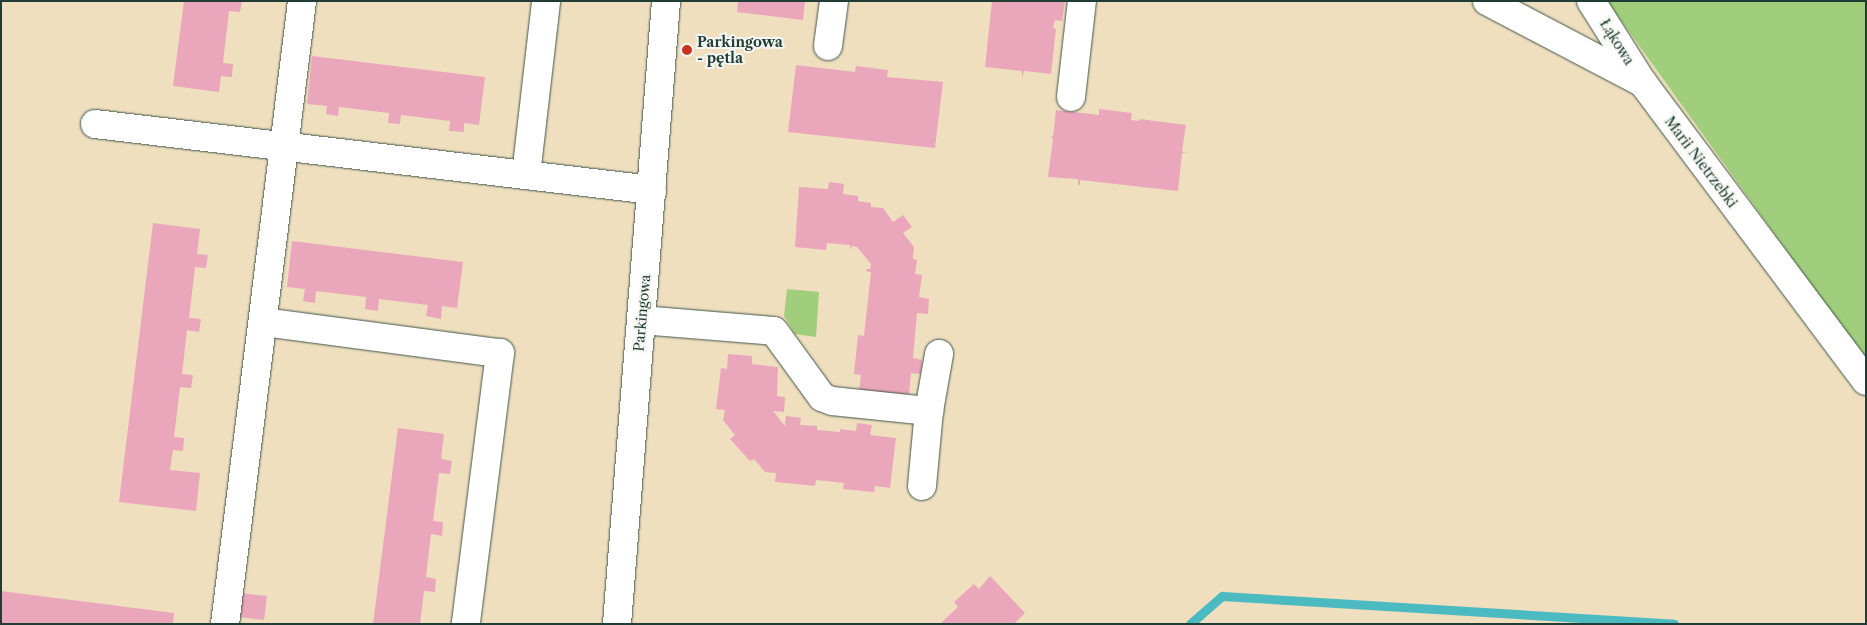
<!DOCTYPE html>
<meta charset="utf-8">
<style>
body{margin:0}
#map{position:relative;width:1867px;height:625px;overflow:hidden;background:#efdfbf;font-family:"Libre Caslon Text",serif}
div>[style]{position:absolute}
[style*='--x']{left:calc(var(--x)*1px);top:calc(var(--y)*1px);width:calc(var(--w)*1px);rotate:calc(var(--a)*1deg)}
.green>*{inset:0;background:#a1ce7c}
.stream>*{height:9px;margin:-4.5px;padding:0 4.5px;transform-origin:4.5px;border-radius:4.5px;background:#4bbac1}
.building>*{inset:0;background:#eaa6bb}
.roads{filter:drop-shadow(0 0 1px #3e5549) drop-shadow(0 0 1px #3e5549)}
.minor>*{height:28px;margin:-14px;padding:0 14px;transform-origin:14px;border-radius:14px;background:#fff}
.dots>*{width:14px;height:14px;translate:-50% -50%;box-sizing:border-box;border:2px solid #f6f6f2;border-radius:50%}
span{translate:-50% -50%;white-space:nowrap;text-align:center;line-height:1.15;-webkit-text-stroke:4px #f6f6f2;paint-order:stroke}
.poi-label{font-size:14px;color:#1f3d34;font-weight:700}
.left{translate:0 -50%;text-align:left}
.street-label{font-size:14px;color:#1f3d34}
.frame{position:absolute;inset:0;border:2px solid #1f3d34;pointer-events:none}
</style>
<div id="map">
<div class="green">
<div style="clip-path:polygon(1607px 1px,1866px 1px,1866px 361px)"></div>
<div style="clip-path:polygon(787px 289px,819px 292px,816px 337px,795px 334px,784px 316px)"></div>
</div>
<div class="stream">
<div style="--x:1190;--y:624;--w:43;--a:-41.2"></div>
<div style="--x:1222;--y:596;--w:453;--a:3.5"></div>
</div>
<div class="building">
<div style="clip-path:polygon(184px 1px,242px 1px,240px 12px,229px 11px,223px 63px,233px 64px,232px 77px,221px 76px,219px 92px,173px 86px)"></div>
<div style="clip-path:polygon(738px 1px,805px 1px,803px 20px,737px 12px)"></div>
<div style="clip-path:polygon(992px 1px,1065px 1px,1062px 21px,1055px 20px,1053px 28px,1056px 29px,1051px 74px,1024px 71px,1022px 78px,1022px 71px,985px 67px)"></div>
<div style="clip-path:polygon(312px 56px,485px 77px,479px 125px,464px 123px,464px 132px,449px 131px,450px 121px,401px 115px,400px 124px,388px 123px,389px 113px,339px 107px,338px 116px,326px 114px,327px 106px,307px 104px)"></div>
<div style="clip-path:polygon(796px 65px,855px 72px,856px 66px,888px 70px,887px 77px,943px 82px,935px 148px,788px 132px)"></div>
<div style="clip-path:polygon(1099px 109px,1132px 113px,1131px 120px,1139px 121px,1140px 119px,1186px 125px,1182px 151px,1186px 153px,1182px 153px,1178px 191px,1080px 180px,1080px 185px,1078px 185px,1078px 179px,1048px 177px,1053px 139px,1050px 136px,1053px 137px,1056px 110px,1099px 115px)"></div>
<div style="clip-path:polygon(829px 182px,844px 184px,843px 194px,858px 196px,858px 201px,871px 203px,871px 207px,883px 208px,893px 222px,903px 215px,912px 227px,903px 233px,914px 247px,913px 259px,917px 260px,915px 274px,922px 275px,919px 297px,929px 299px,928px 314px,917px 313px,913px 358px,922px 360px,921px 374px,911px 373px,909px 395px,859px 391px,861px 375px,854px 374px,858px 335px,864px 336px,871px 272px,866px 271px,867px 269px,870px 269px,871px 264px,857px 247px,852px 246px,850px 250px,850px 245px,827px 243px,826px 250px,795px 247px,799px 187px,828px 189px)"></div>
<div style="clip-path:polygon(153px 223px,200px 229px,197px 254px,208px 255px,206px 268px,195px 267px,189px 318px,201px 319px,199px 332px,187px 330px,182px 374px,193px 375px,191px 388px,180px 387px,174px 437px,184px 438px,183px 451px,173px 450px,170px 470px,200px 473px,196px 511px,119px 502px)"></div>
<div style="clip-path:polygon(292px 241px,463px 262px,457px 308px,442px 306px,441px 319px,426px 316px,428px 305px,379px 299px,378px 311px,365px 309px,366px 297px,316px 291px,315px 303px,303px 301px,305px 289px,287px 287px)"></div>
<div style="clip-path:polygon(728px 354px,752px 356px,752px 364px,778px 367px,777px 396px,785px 397px,784px 412px,773px 411px,785px 426px,786px 416px,801px 418px,800px 425px,817px 426px,817px 430px,840px 432px,840px 429px,856px 431px,857px 423px,872px 425px,870px 435px,896px 438px,890px 488px,875px 486px,874px 492px,843px 489px,844px 483px,816px 480px,815px 486px,775px 482px,776px 473px,765px 472px,754px 459px,750px 461px,730px 439px,735px 435px,723px 420px,725px 410px,716px 409px,721px 368px,727px 369px)"></div>
<div style="clip-path:polygon(398px 428px,444px 434px,441px 459px,452px 461px,450px 474px,439px 473px,433px 521px,443px 522px,442px 536px,431px 534px,426px 577px,436px 579px,435px 592px,424px 591px,420px 624px,373px 624px)"></div>
<div style="clip-path:polygon(990px 576px,1025px 613px,1014px 624px,940px 624px,958px 607px,954px 602px,974px 584px,979px 589px)"></div>
<div style="clip-path:polygon(1px 591px,174px 613px,173px 624px,1px 624px)"></div>
<div style="clip-path:polygon(241px 593px,267px 596px,264px 620px,238px 617px)"></div>
</div>
<div class="roads">
<div class="minor">
<div style="--x:1487;--y:1;--w:176;--a:27.7"></div>
<div style="--x:1643;--y:83;--w:372;--a:53.2"></div>
<div style="--x:1591;--y:1;--w:96;--a:57.8"></div>
<div style="--x:828;--y:46;--w:45;--a:-82.4"></div>
<div style="--x:1071;--y:97;--w:97;--a:-83.5"></div>
<div style="--x:95;--y:124;--w:561;--a:6.76"></div>
<div style="--x:526;--y:175;--w:175;--a:-83.4"></div>
<div style="--x:641;--y:320;--w:133;--a:4.7"></div>
<div style="--x:774;--y:331;--w:82;--a:54"></div>
<div style="--x:822;--y:397;--w:11;--a:22"></div>
<div style="--x:832;--y:401;--w:98;--a:5.9"></div>
<div style="--x:263;--y:322;--w:239;--a:7.5"></div>
<div style="--x:500;--y:353;--w:273;--a:97.2"></div>
<div style="--x:922;--y:486;--w:75;--a:-84.7"></div>
<div style="--x:929;--y:411;--w:58;--a:-80"></div>
<div style="--x:225;--y:624;--w:628;--a:-82.95"></div>
<div style="--x:617;--y:624;--w:625;--a:-85.5"></div>
</div>
</div>
<div class="dots">
<div style="left:687px;top:50px;background:#c8321e"></div>
</div>
<div class="poi-label">
<span class="left" style="left:697px;top:50px">Parkingowa<br>- pętla</span>
</div>
<div class="street-label">
<span style="left:1617px;top:42px;rotate:58deg">Łąkowa</span>
<span style="left:1701px;top:162px;rotate:53deg">Marii Nietrzebki</span>
<span style="left:642px;top:313px;rotate:-85deg">Parkingowa</span>
</div>
<div class="frame"></div>
</div>
